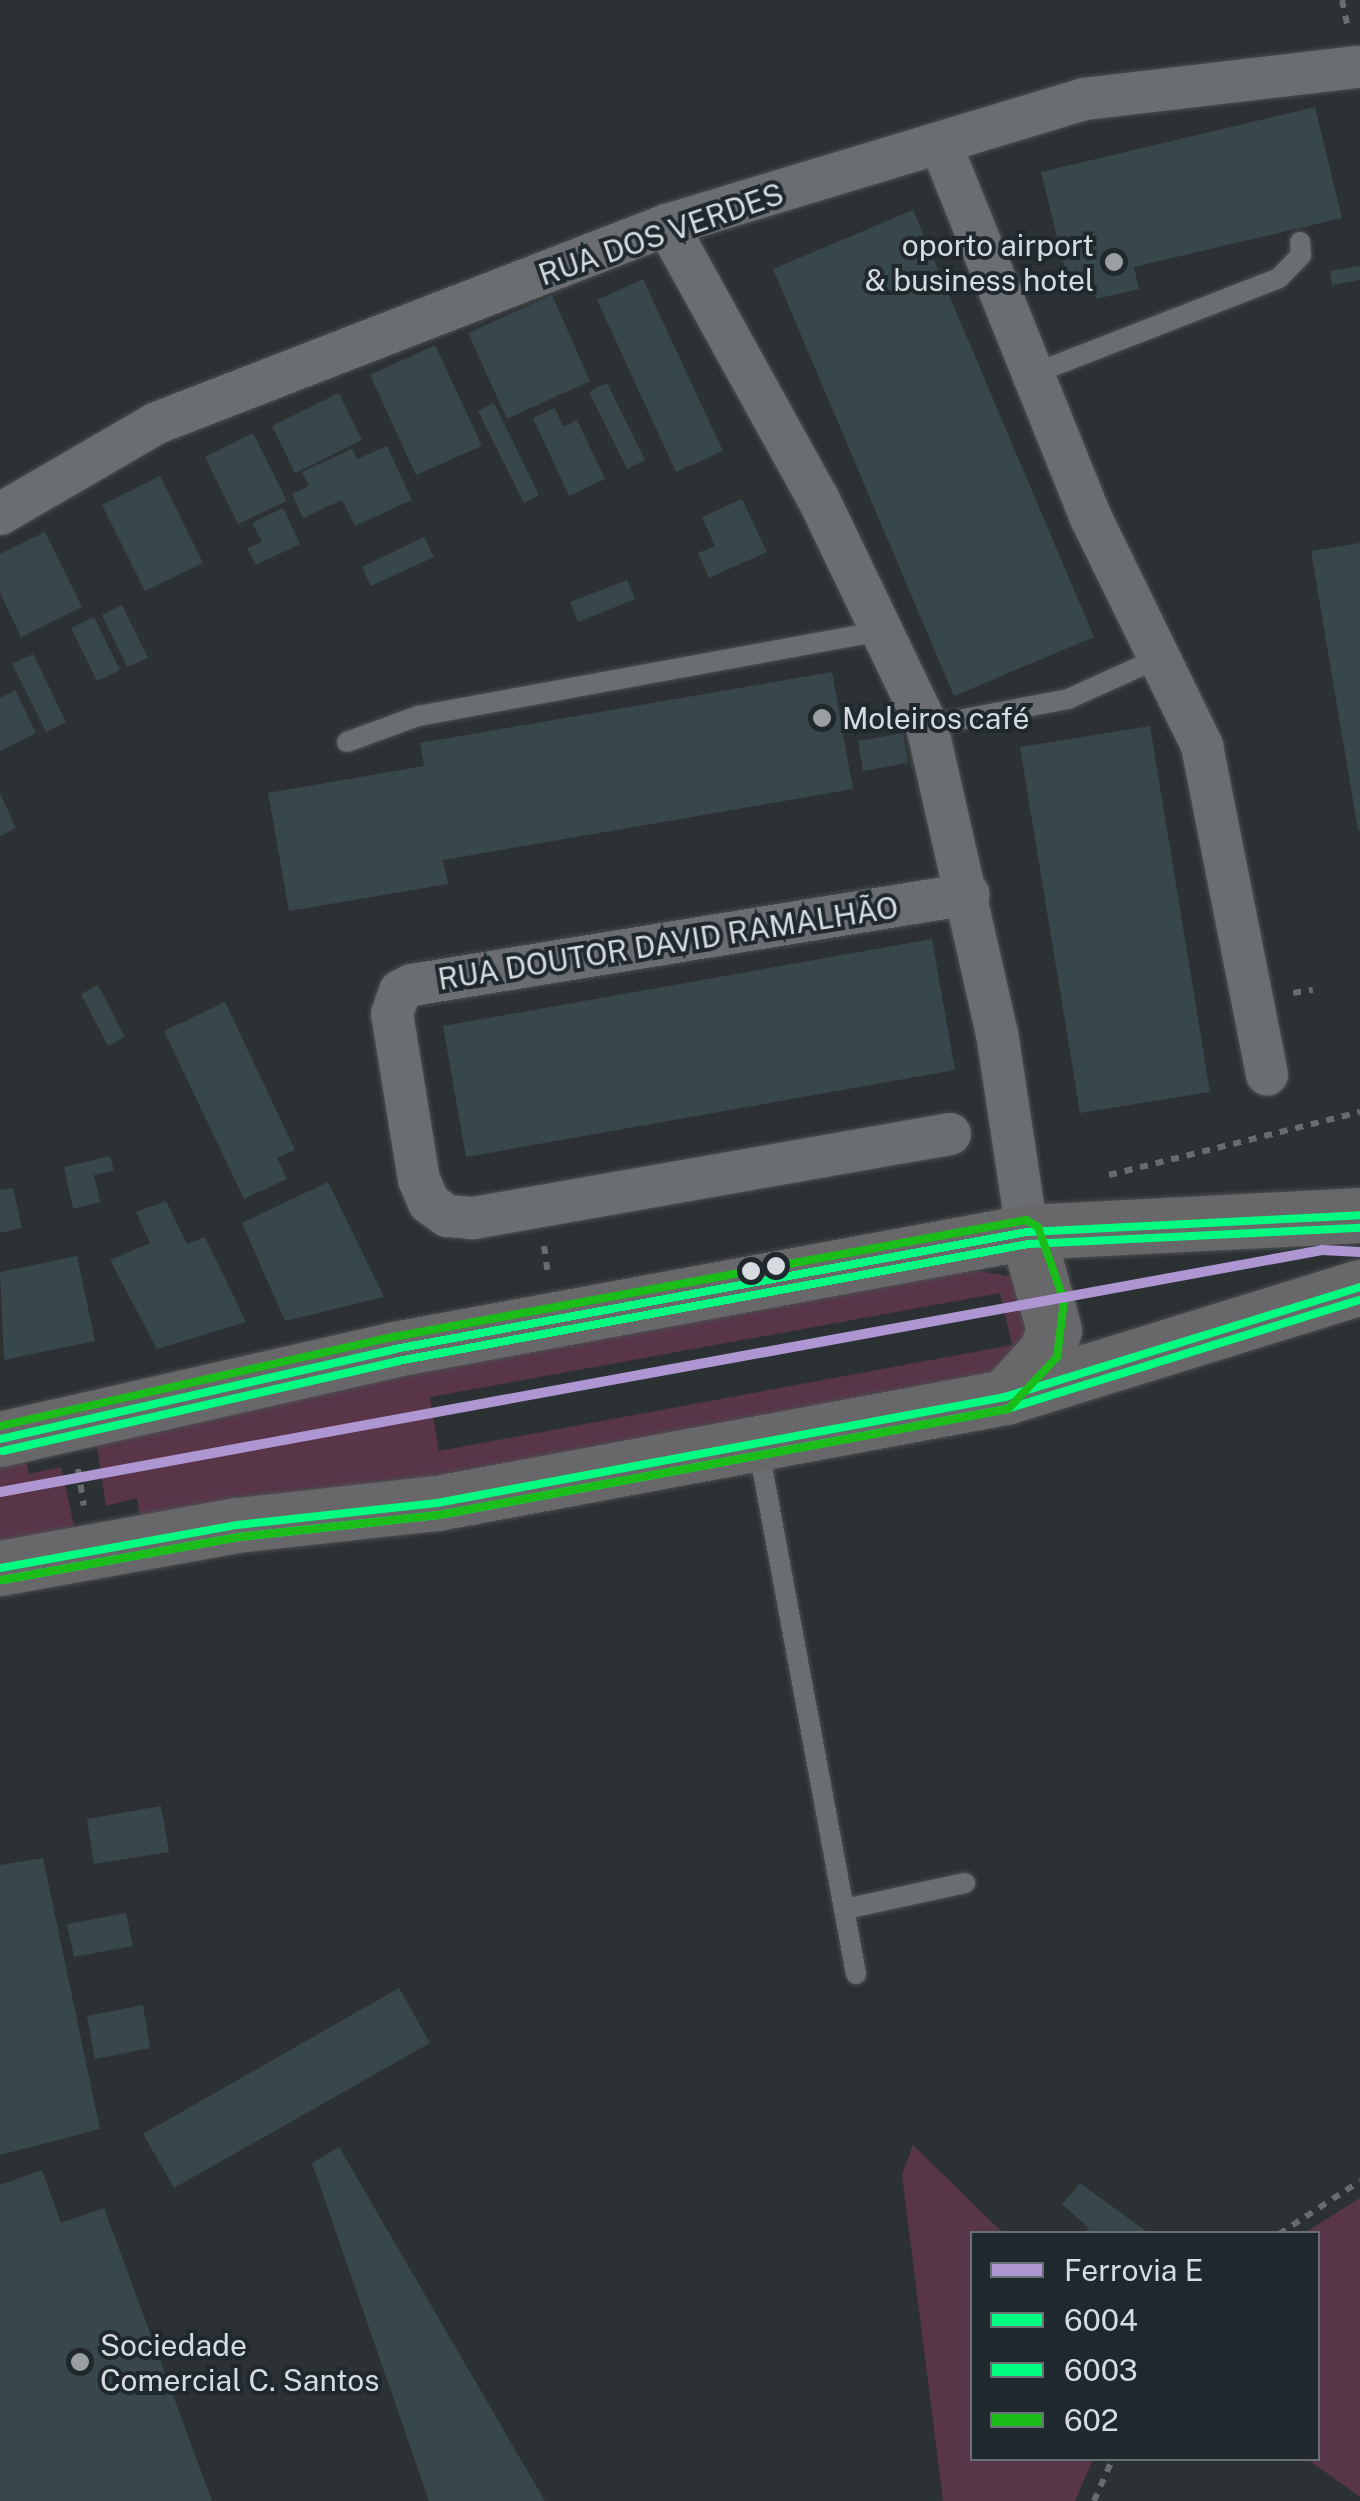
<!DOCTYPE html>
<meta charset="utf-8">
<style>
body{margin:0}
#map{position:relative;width:1360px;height:2501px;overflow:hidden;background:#2c3133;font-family:"Public Sans",sans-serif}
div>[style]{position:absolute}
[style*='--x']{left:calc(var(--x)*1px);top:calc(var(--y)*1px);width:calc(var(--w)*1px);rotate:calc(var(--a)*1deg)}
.green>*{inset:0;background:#593548}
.building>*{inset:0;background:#38474c}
.path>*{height:6px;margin-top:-3px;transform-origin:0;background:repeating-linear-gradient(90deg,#686c6d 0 8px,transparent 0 16px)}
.roads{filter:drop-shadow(0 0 2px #4b4f51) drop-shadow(0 0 2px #4b4f51)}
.lane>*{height:20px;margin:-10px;padding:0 10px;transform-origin:10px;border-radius:10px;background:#6a6e70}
.street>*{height:42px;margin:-21px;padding:0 21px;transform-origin:21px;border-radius:21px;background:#6a6e70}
.primary>*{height:55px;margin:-27.5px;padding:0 27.5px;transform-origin:27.5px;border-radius:27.5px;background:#68676a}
.bus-1>*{height:8px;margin:-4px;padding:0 4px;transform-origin:4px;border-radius:4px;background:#00ff80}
.bus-2>*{height:8px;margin:-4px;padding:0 4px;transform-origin:4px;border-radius:4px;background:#00ff80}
.bus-3>*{height:8px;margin:-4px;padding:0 4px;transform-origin:4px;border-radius:4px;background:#1abd1a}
.rail-1>*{height:10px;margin:-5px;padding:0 5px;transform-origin:5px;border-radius:5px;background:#ae96d3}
.dots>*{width:28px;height:28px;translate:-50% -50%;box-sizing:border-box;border:5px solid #1f282c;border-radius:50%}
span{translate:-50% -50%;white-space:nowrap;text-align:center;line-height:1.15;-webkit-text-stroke:8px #1f282c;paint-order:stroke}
.street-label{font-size:30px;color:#d5dbde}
.poi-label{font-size:30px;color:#d5dbde}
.right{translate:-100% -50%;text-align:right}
.left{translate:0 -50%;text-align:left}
.legend{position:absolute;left:970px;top:2231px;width:350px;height:230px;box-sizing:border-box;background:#1f282c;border:2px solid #687073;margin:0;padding:12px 18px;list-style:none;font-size:30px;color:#d5dbde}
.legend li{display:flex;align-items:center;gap:20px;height:50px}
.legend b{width:50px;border:2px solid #687073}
</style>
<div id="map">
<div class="green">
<div style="clip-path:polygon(evenodd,960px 1268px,1014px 1277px,1036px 1325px,1011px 1369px,443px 1476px,140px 1519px,137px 1498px,106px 1506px,97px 1446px,391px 1373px,960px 1268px,1000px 1293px,1012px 1345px,439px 1451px,430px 1397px,1000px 1293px)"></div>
<div style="clip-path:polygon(24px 1454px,29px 1474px,61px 1467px,75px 1530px,0 1544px,0 1459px)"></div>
<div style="clip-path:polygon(913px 2145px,1003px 2233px,972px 2234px,972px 2458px,1093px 2459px,1075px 2501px,943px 2501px,902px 2175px)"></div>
<div style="clip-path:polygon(1360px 2198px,1360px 2497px,1307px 2459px,1318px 2458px,1318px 2234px,1304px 2233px)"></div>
</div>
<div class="building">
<div style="clip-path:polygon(1315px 107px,1342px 218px,1134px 267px,1139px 289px,1096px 299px,1091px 276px,1068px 282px,1041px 172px)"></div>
<div style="clip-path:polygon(913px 210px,1094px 637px,954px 696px,773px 269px)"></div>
<div style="clip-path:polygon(1360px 266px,1360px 280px,1332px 285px,1330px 271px)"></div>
<div style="clip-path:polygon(643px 279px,723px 451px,676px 472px,597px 300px)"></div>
<div style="clip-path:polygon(552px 295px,590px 381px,507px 419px,468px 333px)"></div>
<div style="clip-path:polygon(435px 345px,482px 446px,416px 475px,370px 375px)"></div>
<div style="clip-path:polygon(607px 383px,645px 460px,627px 469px,589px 392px)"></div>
<div style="clip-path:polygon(339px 393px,362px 440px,295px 473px,272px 426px)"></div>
<div style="clip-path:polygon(494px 403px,539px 495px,524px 503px,478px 411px)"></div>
<div style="clip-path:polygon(555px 408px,563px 427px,577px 420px,605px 479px,569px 496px,533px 418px)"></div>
<div style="clip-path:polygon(253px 433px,287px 501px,238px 524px,205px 457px)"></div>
<div style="clip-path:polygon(387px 446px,412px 500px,355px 526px,342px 500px,303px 518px,292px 494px,309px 486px,302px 472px,352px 449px,357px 459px)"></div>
<div style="clip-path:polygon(160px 476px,203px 563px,145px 591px,102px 505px)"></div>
<div style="clip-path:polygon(742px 499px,767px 552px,709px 578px,698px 553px,715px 546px,702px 517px)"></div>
<div style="clip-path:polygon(283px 508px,300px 544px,256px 565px,247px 548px,262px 542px,252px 523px)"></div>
<div style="clip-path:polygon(45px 532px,82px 607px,21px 637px,0 593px,0 554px)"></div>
<div style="clip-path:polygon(424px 537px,434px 557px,371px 586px,362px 567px)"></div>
<div style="clip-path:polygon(1360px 543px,1360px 830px,1358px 830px,1311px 551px)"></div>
<div style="clip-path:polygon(627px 580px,635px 599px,578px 622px,570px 602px)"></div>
<div style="clip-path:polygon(122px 605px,148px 658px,127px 667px,102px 615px)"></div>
<div style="clip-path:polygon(94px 617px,120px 670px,97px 681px,71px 628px)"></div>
<div style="clip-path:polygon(33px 654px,66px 722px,46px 732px,12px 664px)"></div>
<div style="clip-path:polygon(832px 672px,853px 789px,443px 860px,448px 884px,289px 911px,268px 793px,424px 766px,420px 743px)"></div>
<div style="clip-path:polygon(15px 690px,36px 733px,0 751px,0 698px)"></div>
<div style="clip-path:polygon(1150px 726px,1210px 1092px,1080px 1113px,1020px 747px)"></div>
<div style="clip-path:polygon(903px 733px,908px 763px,863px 771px,858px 741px)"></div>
<div style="clip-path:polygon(0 793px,16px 828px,0 836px)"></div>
<div style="clip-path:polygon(932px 939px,955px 1070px,466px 1157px,443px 1026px)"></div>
<div style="clip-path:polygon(98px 985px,125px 1037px,108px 1046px,81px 994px)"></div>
<div style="clip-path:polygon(225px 1002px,295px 1150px,277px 1158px,287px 1179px,244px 1199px,164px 1031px)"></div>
<div style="clip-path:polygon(110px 1156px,114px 1171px,94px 1175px,100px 1202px,73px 1209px,64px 1167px)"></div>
<div style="clip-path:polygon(328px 1182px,384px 1297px,285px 1321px,242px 1223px)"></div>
<div style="clip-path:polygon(13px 1188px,22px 1228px,0 1233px,0 1190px)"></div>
<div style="clip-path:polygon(166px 1201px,187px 1244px,205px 1237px,246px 1322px,157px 1349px,110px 1260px,150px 1243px,136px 1212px)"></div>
<div style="clip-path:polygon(77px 1256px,95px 1341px,4px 1360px,0 1272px)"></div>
<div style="clip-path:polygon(161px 1806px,169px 1852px,94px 1864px,87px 1819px)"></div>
<div style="clip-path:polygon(43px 1858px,100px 2129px,0 2155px,0 1865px)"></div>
<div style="clip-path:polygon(126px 1913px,133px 1946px,74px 1957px,67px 1924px)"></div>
<div style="clip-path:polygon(399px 1988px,430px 2043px,174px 2188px,143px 2134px)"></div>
<div style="clip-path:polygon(143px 2005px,150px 2048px,95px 2059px,87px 2016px)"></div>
<div style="clip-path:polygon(339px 2147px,545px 2501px,429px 2501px,312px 2163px)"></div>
<div style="clip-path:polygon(42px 2170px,61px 2223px,104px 2208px,212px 2501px,0 2501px,0 2185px)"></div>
<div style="clip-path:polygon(1080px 2183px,1150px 2234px,1084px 2234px,1089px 2228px,1062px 2204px)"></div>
</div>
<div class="path">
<div style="--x:1342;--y:0;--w:29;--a:78"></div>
<div style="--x:1293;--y:993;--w:20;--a:-9"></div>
<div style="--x:1109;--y:1175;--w:259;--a:-14.1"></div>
<div style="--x:544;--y:1246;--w:27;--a:82"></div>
<div style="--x:78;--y:1469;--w:37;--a:81"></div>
<div style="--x:1279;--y:2234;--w:97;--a:-33.2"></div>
<div style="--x:1094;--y:2501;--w:47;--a:-66.2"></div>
</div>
<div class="roads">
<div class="lane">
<div style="--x:1033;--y:374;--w:264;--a:-21.3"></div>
<div style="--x:1279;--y:278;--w:32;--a:-46"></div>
<div style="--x:1301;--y:255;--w:13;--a:-94"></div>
<div style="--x:927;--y:726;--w:144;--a:-10.8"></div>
<div style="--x:1068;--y:699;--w:100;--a:-24.3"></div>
<div style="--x:347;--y:742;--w:76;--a:-20.1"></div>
<div style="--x:418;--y:716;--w:472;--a:-10.4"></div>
<div style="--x:758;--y:1445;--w:538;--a:79.5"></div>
<div style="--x:845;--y:1909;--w:123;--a:-12.2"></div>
</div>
<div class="street">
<div style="--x:941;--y:145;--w:402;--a:68.1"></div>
<div style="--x:1091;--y:518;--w:254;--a:64"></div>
<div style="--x:1202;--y:746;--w:335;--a:78.8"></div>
<div style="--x:667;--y:225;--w:312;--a:61.1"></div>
<div style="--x:818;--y:498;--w:253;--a:64.4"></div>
<div style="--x:927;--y:726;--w:315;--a:77.2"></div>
<div style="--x:997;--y:1033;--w:201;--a:81.4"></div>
<div style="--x:0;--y:514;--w:181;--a:-30.1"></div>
<div style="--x:157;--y:423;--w:547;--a:-21.22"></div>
<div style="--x:667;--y:225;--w:437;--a:-16.8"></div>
<div style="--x:1085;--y:99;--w:275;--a:-6.7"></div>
<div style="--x:950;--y:1134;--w:485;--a:170"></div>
<div style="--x:472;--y:1218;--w:25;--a:-175"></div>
<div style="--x:447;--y:1216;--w:22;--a:-144"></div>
<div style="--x:429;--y:1203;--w:25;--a:-113"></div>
<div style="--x:419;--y:1180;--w:168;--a:-99.2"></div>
<div style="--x:392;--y:1014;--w:24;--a:-71"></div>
<div style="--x:400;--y:991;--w:13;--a:-27"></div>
<div style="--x:412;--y:985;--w:564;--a:-9.28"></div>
</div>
<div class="primary">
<div style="--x:1005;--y:1397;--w:61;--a:-47.7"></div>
<div style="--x:1046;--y:1352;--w:23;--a:-70"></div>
<div style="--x:1054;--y:1330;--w:102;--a:-105.4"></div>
<div style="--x:0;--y:1439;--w:405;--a:-12.8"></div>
<div style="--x:395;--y:1349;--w:643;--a:-10.49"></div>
<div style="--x:1027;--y:1232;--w:333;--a:-2.9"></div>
<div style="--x:0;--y:1568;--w:241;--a:-10.3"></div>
<div style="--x:237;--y:1525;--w:201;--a:-6.3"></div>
<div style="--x:437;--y:1503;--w:578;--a:-10.57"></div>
<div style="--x:1005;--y:1397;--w:372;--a:-17.2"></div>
</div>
</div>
<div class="bus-1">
<div style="--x:0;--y:1439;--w:405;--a:-12.8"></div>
<div style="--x:395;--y:1349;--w:643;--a:-10.49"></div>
<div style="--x:1027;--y:1232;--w:333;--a:-2.9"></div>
<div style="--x:0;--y:1568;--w:241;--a:-10.3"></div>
<div style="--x:237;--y:1525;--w:201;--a:-6.3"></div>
<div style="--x:437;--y:1503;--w:578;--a:-10.57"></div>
<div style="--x:1005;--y:1397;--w:372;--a:-17.2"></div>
</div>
<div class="bus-2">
<div style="--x:3;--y:1451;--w:405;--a:-12.8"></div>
<div style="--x:398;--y:1361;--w:641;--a:-10.52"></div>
<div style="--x:1028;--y:1244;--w:332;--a:-2.8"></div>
<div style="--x:2;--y:1580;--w:241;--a:-10.3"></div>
<div style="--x:239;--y:1537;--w:201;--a:-6.3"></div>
<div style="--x:439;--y:1515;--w:578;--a:-10.57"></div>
<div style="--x:1007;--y:1409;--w:369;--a:-17.2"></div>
</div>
<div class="bus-3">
<div style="--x:0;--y:1426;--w:403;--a:-12.8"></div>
<div style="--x:393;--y:1337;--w:644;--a:-10.47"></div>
<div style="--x:1026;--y:1220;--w:14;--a:30"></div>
<div style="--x:1038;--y:1227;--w:78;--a:70.6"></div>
<div style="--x:1064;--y:1301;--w:56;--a:97.1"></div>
<div style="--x:1057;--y:1357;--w:71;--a:133.3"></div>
<div style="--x:1008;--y:1409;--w:579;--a:169.45"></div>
<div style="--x:439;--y:1515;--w:201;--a:173.7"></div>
<div style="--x:239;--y:1537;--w:241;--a:169.7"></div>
</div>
<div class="rail-1">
<div style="--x:0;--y:1492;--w:1344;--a:-10.37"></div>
<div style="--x:1322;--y:1250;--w:38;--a:3"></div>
</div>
<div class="dots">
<div style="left:1114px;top:262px;background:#9aa0a2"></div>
<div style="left:822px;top:718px;background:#9aa0a2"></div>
<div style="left:776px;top:1266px;background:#d5dbde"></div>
<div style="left:751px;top:1271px;background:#d5dbde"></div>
<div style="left:80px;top:2362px;background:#9aa0a2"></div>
</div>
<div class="street-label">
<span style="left:661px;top:234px;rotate:-19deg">RUA DOS VERDES</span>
<span style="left:668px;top:943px;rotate:-9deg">RUA DOUTOR DAVID RAMALHÃO</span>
</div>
<div class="poi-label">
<span class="right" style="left:1094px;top:262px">oporto airport<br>&amp; business hotel</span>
<span class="left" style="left:842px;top:718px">Moleiros café</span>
<span class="left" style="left:100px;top:2362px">Sociedade<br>Comercial C. Santos</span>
</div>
<ul class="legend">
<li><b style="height:12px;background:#ae96d3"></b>Ferrovia E</li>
<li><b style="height:12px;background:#00ff80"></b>6004</li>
<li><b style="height:12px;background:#00ff80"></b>6003</li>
<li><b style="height:12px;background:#1abd1a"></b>602</li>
</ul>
</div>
